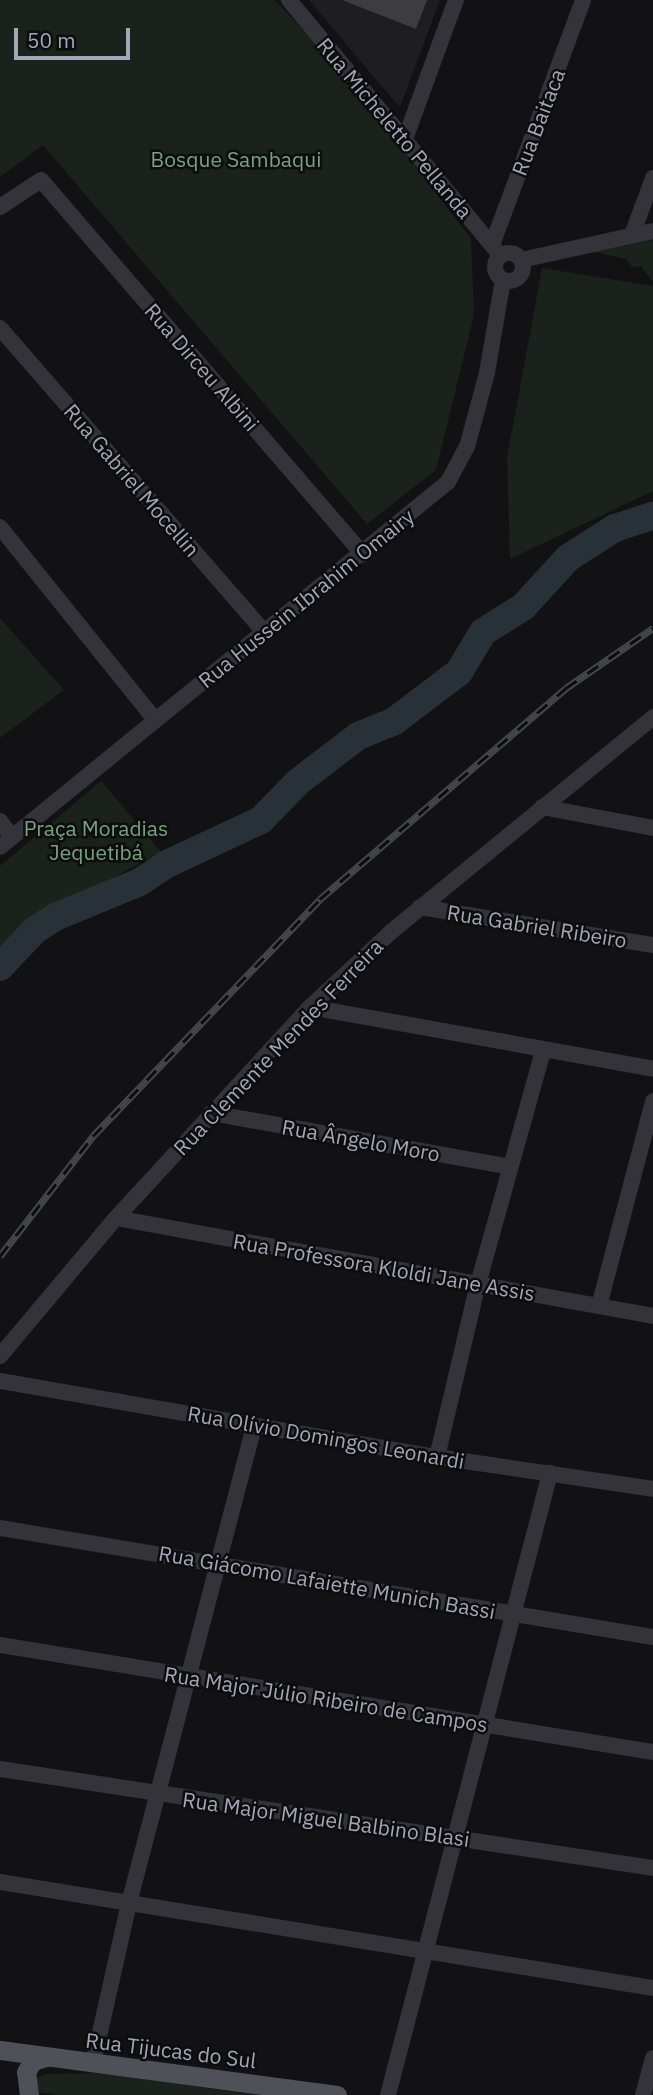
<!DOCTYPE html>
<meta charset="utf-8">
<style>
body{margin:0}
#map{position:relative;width:653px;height:2095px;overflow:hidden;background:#121214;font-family:"IBM Plex Sans",sans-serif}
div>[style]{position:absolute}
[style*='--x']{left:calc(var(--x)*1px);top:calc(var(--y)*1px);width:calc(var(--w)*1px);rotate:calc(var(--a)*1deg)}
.built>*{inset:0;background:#1e1e21}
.green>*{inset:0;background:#1a221b}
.river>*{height:28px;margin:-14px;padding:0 14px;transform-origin:14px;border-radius:14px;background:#283038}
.building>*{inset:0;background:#3c3c41}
.minor>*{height:16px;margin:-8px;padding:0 8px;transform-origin:8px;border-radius:8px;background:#333339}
.minor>.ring{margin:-8px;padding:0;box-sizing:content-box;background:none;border:16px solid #333339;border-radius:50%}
.major>*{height:19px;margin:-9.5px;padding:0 9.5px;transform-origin:9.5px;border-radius:9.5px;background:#4f5058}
.rail>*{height:7px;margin-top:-3.5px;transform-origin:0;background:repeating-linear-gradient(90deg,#0d0d0f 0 13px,#46474e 0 26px);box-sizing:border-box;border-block:2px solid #46474e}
span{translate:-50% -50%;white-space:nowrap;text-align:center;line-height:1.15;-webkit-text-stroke:5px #0d0d0f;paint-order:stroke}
.street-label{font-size:21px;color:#a2a7b5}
.park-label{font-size:21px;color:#78a27d}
.scale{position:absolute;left:14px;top:28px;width:116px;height:32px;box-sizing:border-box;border:4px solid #a2a7b5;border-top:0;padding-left:9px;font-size:21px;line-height:24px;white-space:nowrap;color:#a2a7b5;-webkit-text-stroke:5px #0d0d0f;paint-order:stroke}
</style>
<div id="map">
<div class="built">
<div style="clip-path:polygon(309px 0,440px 0,400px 107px,384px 89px)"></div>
</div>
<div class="green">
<div style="clip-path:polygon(0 0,274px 0,336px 62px,471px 239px,474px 315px,436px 470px,367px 524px,43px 145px,0 177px)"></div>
<div style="clip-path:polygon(653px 240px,653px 282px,641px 266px,632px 267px,626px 259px,594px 252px)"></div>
<div style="clip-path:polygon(542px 268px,653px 286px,653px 491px,510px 559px,507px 458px)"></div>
<div style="clip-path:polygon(0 618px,64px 690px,0 738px)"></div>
<div style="clip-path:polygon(101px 781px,161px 852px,29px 923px,0 956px,0 866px)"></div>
<div style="clip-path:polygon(101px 2073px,256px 2095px,59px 2095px,37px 2092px,33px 2079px,47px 2074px)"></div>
</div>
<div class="river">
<div style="--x:0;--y:967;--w:51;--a:-46.6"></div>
<div style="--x:35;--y:930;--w:24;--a:-33"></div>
<div style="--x:55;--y:917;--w:92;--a:-22.4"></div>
<div style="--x:140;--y:882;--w:32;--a:-34"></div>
<div style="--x:167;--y:864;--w:104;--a:-25.1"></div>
<div style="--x:261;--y:820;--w:53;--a:-45.8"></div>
<div style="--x:298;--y:782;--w:76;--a:-37.5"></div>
<div style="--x:358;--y:736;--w:38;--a:-22"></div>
<div style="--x:393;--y:722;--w:83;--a:-37.1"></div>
<div style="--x:459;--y:672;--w:47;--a:-59"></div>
<div style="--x:483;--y:632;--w:47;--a:-32"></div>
<div style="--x:523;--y:607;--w:67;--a:-47.4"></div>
<div style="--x:568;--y:558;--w:56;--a:-32.6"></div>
<div style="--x:615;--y:528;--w:40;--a:-18"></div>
</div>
<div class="building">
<div style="clip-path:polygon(342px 0,427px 0,416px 29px)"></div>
</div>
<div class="minor">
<div style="--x:289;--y:0;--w:331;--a:50.4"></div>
<div style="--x:405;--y:139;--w:148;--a:-69.9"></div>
<div style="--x:0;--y:207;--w:49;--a:-33.4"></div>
<div style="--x:41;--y:180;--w:494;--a:49.3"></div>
<div style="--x:632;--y:235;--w:61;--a:-69.8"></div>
<div style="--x:492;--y:245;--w:261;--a:-69.6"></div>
<div class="ring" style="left:495px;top:253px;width:12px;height:12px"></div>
<div style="--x:521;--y:260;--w:135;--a:-12.4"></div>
<div style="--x:0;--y:328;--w:403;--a:49"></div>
<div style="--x:0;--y:527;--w:248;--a:51.2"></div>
<div style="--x:542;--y:807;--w:113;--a:10.7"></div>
<div style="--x:0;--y:821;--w:20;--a:53"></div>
<div style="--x:0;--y:847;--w:578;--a:-39.17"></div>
<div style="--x:448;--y:482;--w:40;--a:-62"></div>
<div style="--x:467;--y:447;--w:77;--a:-74.9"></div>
<div style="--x:487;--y:373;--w:95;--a:-80.3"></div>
<div style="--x:420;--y:907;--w:236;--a:9.3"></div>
<div style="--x:310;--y:1007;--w:349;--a:10.2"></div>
<div style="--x:211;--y:1113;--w:304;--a:10.2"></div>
<div style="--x:116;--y:1218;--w:546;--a:10.34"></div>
<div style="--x:599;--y:1306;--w:212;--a:-75.2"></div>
<div style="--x:0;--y:1356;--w:180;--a:-50"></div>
<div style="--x:116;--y:1218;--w:287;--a:-47.4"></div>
<div style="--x:310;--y:1007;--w:112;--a:-42.8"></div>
<div style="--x:392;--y:931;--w:338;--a:-39.3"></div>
<div style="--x:0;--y:1381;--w:444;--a:9.9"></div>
<div style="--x:437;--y:1457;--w:218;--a:8.4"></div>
<div style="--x:437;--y:1457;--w:178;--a:-76.7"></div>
<div style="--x:478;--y:1284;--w:242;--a:-74.4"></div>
<div style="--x:0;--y:1528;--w:662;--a:9.48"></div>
<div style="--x:0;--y:1645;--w:662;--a:9.31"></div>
<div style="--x:0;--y:1769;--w:660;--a:8.62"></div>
<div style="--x:0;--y:1882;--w:662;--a:9.22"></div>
<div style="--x:93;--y:2063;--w:164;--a:-77.3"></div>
<div style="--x:129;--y:1903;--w:494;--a:-75.3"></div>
<div style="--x:388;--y:2095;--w:643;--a:-75.4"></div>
<div style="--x:643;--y:2095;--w:38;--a:-75"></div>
</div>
<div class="major">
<div style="--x:0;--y:2050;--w:340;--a:7.6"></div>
<div style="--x:29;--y:2095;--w:23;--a:-97"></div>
<div style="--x:26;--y:2072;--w:13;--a:-58"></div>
<div style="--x:33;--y:2061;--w:14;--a:-17"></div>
</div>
<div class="rail">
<div style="--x:0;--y:1256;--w:152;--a:-52.2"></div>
<div style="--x:93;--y:1136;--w:328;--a:-46.2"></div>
<div style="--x:320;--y:899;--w:324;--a:-40.6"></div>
<div style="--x:566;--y:688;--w:106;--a:-34.6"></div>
</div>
<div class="street-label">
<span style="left:538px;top:122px;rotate:-69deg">Rua Baitaca</span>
<span style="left:395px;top:128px;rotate:50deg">Rua Micheletto Pellanda</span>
<span style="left:202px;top:367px;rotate:49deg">Rua Dirceu Albini</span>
<span style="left:132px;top:480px;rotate:49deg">Rua Gabriel Mocellin</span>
<span style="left:306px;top:598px;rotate:-39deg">Rua Hussein Ibrahim Omairy</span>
<span style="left:537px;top:926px;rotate:9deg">Rua Gabriel Ribeiro</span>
<span style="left:278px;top:1047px;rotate:-46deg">Rua Clemente Mendes Ferreira</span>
<span style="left:361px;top:1140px;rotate:10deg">Rua Ângelo Moro</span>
<span style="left:384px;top:1267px;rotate:10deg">Rua Professora Kloldi Jane Assis</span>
<span style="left:326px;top:1437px;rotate:10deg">Rua Olívio Domingos Leonardi</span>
<span style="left:327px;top:1582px;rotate:10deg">Rua Giácomo Lafaiette Munich Bassi</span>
<span style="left:326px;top:1699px;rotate:9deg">Rua Major Júlio Ribeiro de Campos</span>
<span style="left:326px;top:1819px;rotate:8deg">Rua Major Miguel Balbino Blasi</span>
<span style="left:171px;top:2050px;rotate:7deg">Rua Tijucas do Sul</span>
</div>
<div class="park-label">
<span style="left:236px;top:159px">Bosque Sambaqui</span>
<span style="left:96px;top:840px">Praça Moradias<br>Jequetibá</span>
</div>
<div class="scale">50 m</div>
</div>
